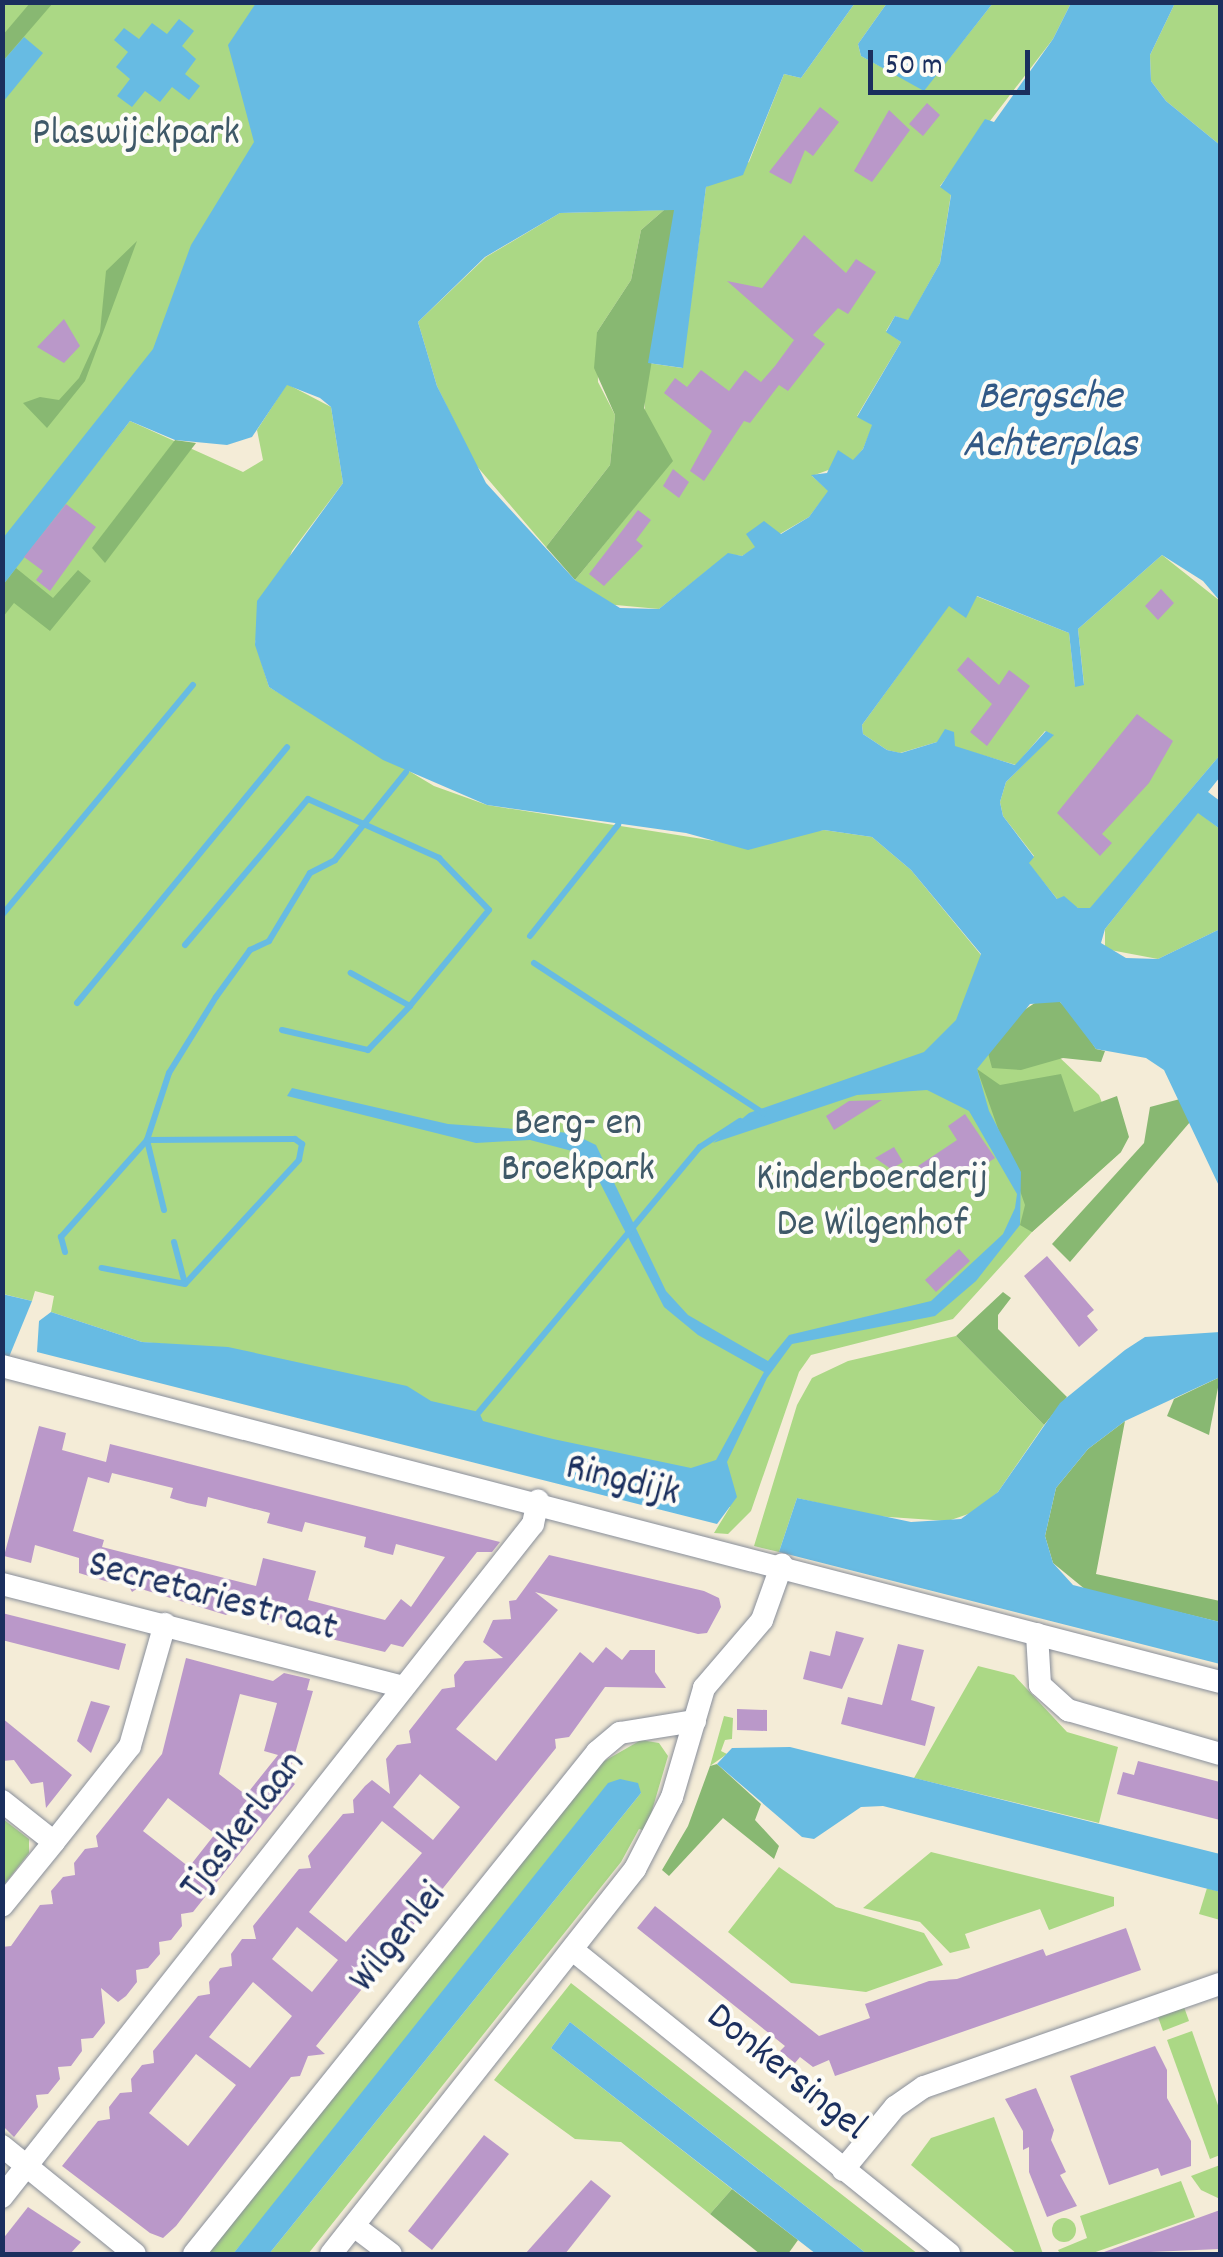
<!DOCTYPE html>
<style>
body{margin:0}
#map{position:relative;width:1223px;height:2257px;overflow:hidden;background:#f4ecd7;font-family:Dekko,sans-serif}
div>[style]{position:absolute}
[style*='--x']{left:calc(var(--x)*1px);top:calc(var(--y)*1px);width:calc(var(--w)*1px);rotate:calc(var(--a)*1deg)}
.green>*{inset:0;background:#abd885}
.round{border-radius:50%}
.forest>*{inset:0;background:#88b872}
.water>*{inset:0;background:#67bbe3}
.stream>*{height:6px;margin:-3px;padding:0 3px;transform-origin:3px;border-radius:3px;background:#67bbe3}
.building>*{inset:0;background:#ba98c9}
.roads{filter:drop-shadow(0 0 2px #888e9a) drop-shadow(0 0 2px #888e9a)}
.minor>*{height:22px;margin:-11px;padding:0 11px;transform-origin:11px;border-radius:11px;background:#fff}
span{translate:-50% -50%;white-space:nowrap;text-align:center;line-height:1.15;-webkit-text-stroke:8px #fdfcf7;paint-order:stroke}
.park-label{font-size:40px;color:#3f5968}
.street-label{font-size:40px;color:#1b2f5e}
.water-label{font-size:42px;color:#325986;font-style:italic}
.frame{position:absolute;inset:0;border:5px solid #1b2f5e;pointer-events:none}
.scale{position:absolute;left:868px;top:50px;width:162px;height:45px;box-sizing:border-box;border:5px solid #1b2f5e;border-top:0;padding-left:12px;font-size:30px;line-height:35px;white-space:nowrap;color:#1b2f5e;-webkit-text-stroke:8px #fdfcf7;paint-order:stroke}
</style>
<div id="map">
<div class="green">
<div style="clip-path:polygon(3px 3px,291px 3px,292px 153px,205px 308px,3px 562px)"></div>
<div style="clip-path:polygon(855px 3px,887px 3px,858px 44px,861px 56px,924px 90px,993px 3px,1071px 3px,1053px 39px,940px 186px,951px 194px,940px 263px,908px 321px,895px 316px,886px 331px,901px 342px,857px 416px,873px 425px,863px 449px,853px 461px,812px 476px,829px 491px,809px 517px,742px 556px,728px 554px,659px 609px,605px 604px,575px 580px,672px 461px,645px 420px,644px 382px,648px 363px,682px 368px,706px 187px,749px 162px,784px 74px,801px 78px)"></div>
<div style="clip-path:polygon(1175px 3px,1220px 3px,1220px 145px,1166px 101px,1151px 81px,1150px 55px)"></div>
<div style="clip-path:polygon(664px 210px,641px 230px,631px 280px,597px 332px,598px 382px,615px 415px,610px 465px,546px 547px,475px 464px,437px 386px,418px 322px,486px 257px,560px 213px)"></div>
<div style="clip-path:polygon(287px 384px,331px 407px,343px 483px,292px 551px,255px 642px,269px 687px,434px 786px,487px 805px,728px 843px,824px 830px,872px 837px,911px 870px,981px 955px,976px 978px,1099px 1095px,1121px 1152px,1032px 1232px,953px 1319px,811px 1355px,799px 1372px,751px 1511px,728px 1534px,714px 1533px,730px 1507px,468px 1436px,243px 1351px,142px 1342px,51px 1312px,54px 1296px,35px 1291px,32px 1301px,3px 1294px,2px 583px,130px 421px,243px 472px,263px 460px,257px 430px)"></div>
<div style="clip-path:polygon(1162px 555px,1220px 601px,1220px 755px,1090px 909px,1078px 908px,1058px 900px,1028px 863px,1034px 856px,1003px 816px,1000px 802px,1006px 782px,1053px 735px,1045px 731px,1016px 765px,937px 742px,900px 753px,887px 750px,863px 734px,862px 725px,949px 605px,976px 596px,1069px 633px,1075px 686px,1084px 684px,1078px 629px)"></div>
<div style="clip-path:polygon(1198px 812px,1220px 829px,1220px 929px,1158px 959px,1105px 949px,1105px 929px)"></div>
<div style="clip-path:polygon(956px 1336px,1044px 1425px,998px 1492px,974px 1512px,948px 1521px,874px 1516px,797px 1498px,779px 1552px,754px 1546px,797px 1405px,812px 1378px,848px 1361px)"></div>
<div style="clip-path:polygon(978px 1666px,1014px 1675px,1067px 1732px,1118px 1747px,1099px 1823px,914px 1778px)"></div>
<div style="clip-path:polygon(724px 1716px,733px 1718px,732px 1739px,725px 1740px,721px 1751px,727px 1754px,710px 1766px)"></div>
<div style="clip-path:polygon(641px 1740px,659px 1743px,668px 1756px,646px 1831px,639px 1829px,621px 1862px,308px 2254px,269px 2254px,641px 1793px,626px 1781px,233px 2254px,205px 2254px,601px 1763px)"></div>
<div style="clip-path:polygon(3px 1819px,29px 1839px,29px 1853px,3px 1886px)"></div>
<div style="clip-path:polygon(931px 1852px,1114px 1897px,1114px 1906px,1049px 1930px,1040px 1909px,965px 1934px,970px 1948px,950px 1953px,920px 1922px,863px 1908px)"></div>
<div style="clip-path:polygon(779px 1867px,836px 1907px,924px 1933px,943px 1965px,866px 1992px,791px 1983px,728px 1932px)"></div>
<div style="clip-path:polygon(1207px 1888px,1220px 1892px,1220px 1920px,1199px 1914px)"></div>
<div style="clip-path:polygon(571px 1983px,918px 2254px,867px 2254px,570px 2022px,551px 2048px,732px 2189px,710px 2214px,621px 2142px,575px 2139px,494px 2080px)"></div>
<div style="clip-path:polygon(1184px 2007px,1189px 2021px,1163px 2031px,1158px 2017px)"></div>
<div style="clip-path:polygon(1192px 2031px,1220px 2111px,1220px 2155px,1210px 2159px,1167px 2040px)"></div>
<div style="clip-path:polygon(994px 2117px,1043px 2254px,1017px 2254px,911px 2165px,931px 2138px)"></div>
<div style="clip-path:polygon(1220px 2165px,1220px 2199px,1201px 2190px,1191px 2176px)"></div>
<div style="clip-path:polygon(1181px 2181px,1195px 2217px,1090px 2254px,1060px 2254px,1058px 2250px,1087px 2238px,1080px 2216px)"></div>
<div class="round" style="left:1052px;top:2218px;width:24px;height:24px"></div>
</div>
<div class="forest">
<div style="clip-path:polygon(30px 3px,53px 3px,3px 61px,2px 36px)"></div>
<div style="clip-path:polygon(664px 210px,674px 210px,675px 222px,644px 408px,673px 461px,575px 580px,546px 547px,610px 465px,615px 415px,594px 368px,597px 332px,631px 280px,641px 230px)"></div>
<div style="clip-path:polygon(137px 241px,85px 381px,47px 428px,23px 403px,40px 397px,59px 400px,79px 378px,100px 332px,106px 271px)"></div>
<div style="clip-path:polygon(175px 440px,196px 443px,105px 563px,92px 548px)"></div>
<div style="clip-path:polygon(16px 568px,53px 598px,78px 570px,91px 581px,50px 631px,14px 603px,3px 617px,3px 585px)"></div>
<div style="clip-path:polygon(1041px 999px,1060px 1002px,1072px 1013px,1096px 1049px,1105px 1051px,1101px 1062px,1063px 1058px,1021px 1070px,992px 1068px,988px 1053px,1021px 1012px)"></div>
<div style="clip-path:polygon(977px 1069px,1000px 1085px,1061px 1074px,1074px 1112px,1117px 1096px,1129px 1137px,1121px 1152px,1032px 1232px,1020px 1225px,1025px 1205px)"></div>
<div style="clip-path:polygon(1180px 1099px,1190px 1122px,1070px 1262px,1052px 1244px,1144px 1143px,1150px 1107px)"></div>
<div style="clip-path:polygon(1003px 1292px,1011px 1298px,998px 1315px,998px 1329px,1067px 1397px,1044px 1425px,956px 1336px)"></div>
<div style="clip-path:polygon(1220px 1377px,1209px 1435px,1167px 1416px,1174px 1399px)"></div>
<div style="clip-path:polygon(1125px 1421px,1096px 1574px,1220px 1601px,1220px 1622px,1086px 1590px,1053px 1563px,1045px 1536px,1056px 1488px,1088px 1449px)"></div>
<div style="clip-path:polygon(717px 1764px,761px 1804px,755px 1820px,779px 1846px,774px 1859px,723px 1818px,669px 1876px,662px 1870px,688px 1826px,710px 1766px)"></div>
<div style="clip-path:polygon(732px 2189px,798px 2240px,788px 2254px,760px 2254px,710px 2214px)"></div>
</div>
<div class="water">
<div style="clip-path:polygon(256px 3px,855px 3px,801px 78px,784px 74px,743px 175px,706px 187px,683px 368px,648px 363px,674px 210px,560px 213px,485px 257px,418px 322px,437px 386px,486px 483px,575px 580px,620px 608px,659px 609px,728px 553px,742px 556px,755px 547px,746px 534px,764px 521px,781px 534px,809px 517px,828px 491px,811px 475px,827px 473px,838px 450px,853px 460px,863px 449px,872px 425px,857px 417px,901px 342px,886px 332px,895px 316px,908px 320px,940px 263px,951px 195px,940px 187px,985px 119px,994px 122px,1053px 39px,1071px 3px,1175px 3px,1150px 55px,1151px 81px,1166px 101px,1220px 145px,1220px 601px,1203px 581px,1162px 555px,1078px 629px,1084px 685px,1075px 687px,1069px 633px,977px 596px,966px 618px,949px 606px,862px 725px,863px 734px,887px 750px,901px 753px,937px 742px,945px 729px,954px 732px,955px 746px,1015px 765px,1046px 731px,1054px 735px,1006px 782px,1000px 802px,1003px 816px,1034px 857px,1029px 863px,1057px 899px,1064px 896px,1078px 908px,1090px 908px,1220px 755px,1220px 777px,1208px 792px,1220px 801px,1220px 829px,1198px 813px,1105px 929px,1101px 943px,1126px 958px,1158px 959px,1220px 929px,1220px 1188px,1164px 1070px,1146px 1058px,1096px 1049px,1060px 1002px,1030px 1004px,977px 1069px,989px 1111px,1021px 1172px,1020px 1225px,976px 1281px,935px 1316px,792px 1344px,767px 1378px,727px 1462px,737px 1497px,717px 1524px,37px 1352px,39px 1321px,51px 1312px,142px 1342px,228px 1347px,407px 1386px,431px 1401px,479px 1412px,483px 1421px,553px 1439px,691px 1468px,716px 1460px,764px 1372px,698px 1335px,664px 1307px,596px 1175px,572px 1151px,530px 1140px,476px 1143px,287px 1096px,292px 1088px,448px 1124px,571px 1133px,596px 1145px,666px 1291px,688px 1315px,768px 1361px,789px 1335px,931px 1301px,1003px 1234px,1015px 1208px,1017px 1194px,969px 1111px,927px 1090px,857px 1095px,713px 1143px,749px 1113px,924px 1052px,956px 1020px,981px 954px,911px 870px,872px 837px,824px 830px,748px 850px,686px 833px,487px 805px,383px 760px,269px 687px,255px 645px,257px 601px,343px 483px,331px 407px,320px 398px,287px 385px,252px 437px,227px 445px,175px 440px,130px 421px,3px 585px,3px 538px,153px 349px,191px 245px,254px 142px,228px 45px)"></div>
<div style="clip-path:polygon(887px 3px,887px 2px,993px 3px,924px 91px,861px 56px,858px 44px)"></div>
<div style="clip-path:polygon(179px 19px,194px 31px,182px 46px,196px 59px,185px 74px,200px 86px,189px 100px,172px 87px,160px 102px,145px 91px,132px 107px,117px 96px,130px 79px,116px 67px,128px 52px,114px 40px,124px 28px,139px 39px,152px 23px,167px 34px)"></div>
<div style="clip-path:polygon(24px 37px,43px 53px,3px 102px,3px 61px)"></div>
<div style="clip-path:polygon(2px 1294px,32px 1301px,9px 1357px,3px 1355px)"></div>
<div style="clip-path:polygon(1220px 1332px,1220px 1377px,1125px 1421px,1088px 1449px,1056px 1488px,1045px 1536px,1053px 1563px,1073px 1585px,1220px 1622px,1220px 1664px,779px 1552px,797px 1498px,911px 1522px,961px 1519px,998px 1492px,1060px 1403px,1125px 1350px,1145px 1337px)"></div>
<div style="clip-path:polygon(790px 1747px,1220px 1854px,1220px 1892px,883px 1806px,861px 1807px,814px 1839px,802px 1837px,717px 1764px,732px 1748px)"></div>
<div style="clip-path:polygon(620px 1779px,638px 1783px,641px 1793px,269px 2254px,233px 2254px,608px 1783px)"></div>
<div style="clip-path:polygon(570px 2022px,767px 2176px,867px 2254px,816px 2254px,551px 2048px)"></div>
</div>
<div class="stream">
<div style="--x:2;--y:915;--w:299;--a:-50.3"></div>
<div style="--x:530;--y:936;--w:142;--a:-51.6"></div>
<div style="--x:185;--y:945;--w:191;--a:-49.9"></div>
<div style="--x:308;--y:799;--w:144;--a:24.2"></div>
<div style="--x:439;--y:858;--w:72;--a:46.1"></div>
<div style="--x:489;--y:910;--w:124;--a:129.5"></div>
<div style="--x:410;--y:1006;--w:68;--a:-150.8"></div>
<div style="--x:534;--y:963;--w:274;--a:33.2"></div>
<div style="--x:77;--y:1003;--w:331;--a:-50.6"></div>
<div style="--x:282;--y:1030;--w:88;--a:13.1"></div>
<div style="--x:368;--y:1050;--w:61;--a:-46.3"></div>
<div style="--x:164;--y:1210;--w:72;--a:-103.7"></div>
<div style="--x:147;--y:1140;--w:71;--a:-71.8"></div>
<div style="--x:169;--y:1073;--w:89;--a:-58.3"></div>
<div style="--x:216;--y:997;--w:58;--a:-54.1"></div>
<div style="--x:250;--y:950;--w:21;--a:-25"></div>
<div style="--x:269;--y:941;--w:79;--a:-58.9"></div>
<div style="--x:310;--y:873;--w:28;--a:-27"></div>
<div style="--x:335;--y:860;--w:113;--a:-51.1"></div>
<div style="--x:174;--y:1242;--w:43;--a:75.3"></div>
<div style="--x:65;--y:1252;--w:16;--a:-105"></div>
<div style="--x:61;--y:1237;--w:130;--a:-48.4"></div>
<div style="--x:147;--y:1140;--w:148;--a:-0.4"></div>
<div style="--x:295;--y:1139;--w:9;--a:36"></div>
<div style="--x:302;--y:1144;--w:16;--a:101"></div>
<div style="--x:299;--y:1160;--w:168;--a:132.6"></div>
<div style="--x:185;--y:1284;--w:85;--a:-169.1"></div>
<div style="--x:479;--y:1412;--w:345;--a:-50.2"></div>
<div style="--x:700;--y:1147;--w:48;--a:-33"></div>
</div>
<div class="building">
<div style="clip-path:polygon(927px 103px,940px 115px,923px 136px,909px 124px)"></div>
<div style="clip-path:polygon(820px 107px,839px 122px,813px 156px,805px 150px,791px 184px,769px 172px)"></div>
<div style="clip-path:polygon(889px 110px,910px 130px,872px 182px,854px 171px)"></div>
<div style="clip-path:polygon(804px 235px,846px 273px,856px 259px,876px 272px,848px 314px,838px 308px,813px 335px,825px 344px,788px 391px,779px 385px,750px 423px,744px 421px,704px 481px,690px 471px,712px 431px,664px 393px,675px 378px,687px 387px,701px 370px,729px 391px,745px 370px,761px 382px,775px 366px,794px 340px,727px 281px,762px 288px)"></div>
<div style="clip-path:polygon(64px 319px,80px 346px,64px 363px,37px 347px)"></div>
<div style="clip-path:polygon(673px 469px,689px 482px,679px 498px,663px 486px)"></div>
<div style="clip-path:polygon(66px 504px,96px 527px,50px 591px,36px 580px,43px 571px,24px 557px)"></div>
<div style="clip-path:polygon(638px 510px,651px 520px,636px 540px,643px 546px,604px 586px,589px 574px)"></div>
<div style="clip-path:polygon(1161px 589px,1174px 603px,1158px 620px,1145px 606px)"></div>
<div style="clip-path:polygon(968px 657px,999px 685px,1009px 670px,1030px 686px,987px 746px,970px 732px,992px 704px,957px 670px)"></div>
<div style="clip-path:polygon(1137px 714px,1173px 741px,1149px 783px,1102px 834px,1112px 843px,1100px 856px,1057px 813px)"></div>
<div style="clip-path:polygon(882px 1100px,834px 1130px,826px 1116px,849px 1101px)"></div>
<div style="clip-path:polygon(965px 1114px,995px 1158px,945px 1191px,918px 1166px,957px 1140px,948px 1126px)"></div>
<div style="clip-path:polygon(894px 1147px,903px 1162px,891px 1169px,875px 1158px)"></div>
<div style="clip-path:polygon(959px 1249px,970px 1261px,936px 1292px,925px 1280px)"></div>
<div style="clip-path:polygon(1047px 1256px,1094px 1310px,1087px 1316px,1098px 1330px,1079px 1347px,1024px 1276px)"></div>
<div style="clip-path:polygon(evenodd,39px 1426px,66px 1433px,62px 1450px,106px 1462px,110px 1444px,500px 1542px,492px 1552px,477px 1552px,403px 1647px,391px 1644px,385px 1652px,286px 1628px,280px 1618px,268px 1625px,260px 1610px,246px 1619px,240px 1607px,226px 1615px,138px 1588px,132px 1592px,125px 1578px,115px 1584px,79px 1573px,79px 1558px,35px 1545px,31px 1563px,4px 1556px,39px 1426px,112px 1473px,173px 1488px,170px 1498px,187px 1503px,206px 1507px,208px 1497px,270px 1513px,267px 1523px,302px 1532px,305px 1522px,366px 1537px,364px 1547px,381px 1552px,393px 1555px,396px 1544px,445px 1557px,411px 1607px,401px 1599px,385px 1620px,308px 1600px,316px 1571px,263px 1558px,256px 1586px,102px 1547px,104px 1540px,73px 1531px,88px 1477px,109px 1483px,112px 1473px)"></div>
<div style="clip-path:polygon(evenodd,549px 1555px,704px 1591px,719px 1598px,721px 1607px,707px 1633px,698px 1634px,535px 1592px,558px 1610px,456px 1729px,496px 1761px,580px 1652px,593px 1663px,606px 1647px,622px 1660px,630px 1650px,655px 1650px,655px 1672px,666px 1688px,605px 1687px,569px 1737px,555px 1739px,556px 1748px,316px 2046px,325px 2054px,308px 2056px,300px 2076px,291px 2077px,176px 2226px,163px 2238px,150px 2233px,62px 2166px,98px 2121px,110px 2119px,109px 2107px,120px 2093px,132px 2092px,131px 2079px,142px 2065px,154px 2063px,153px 2051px,198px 1996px,210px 1994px,209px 1982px,220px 1968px,232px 1966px,231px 1954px,242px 1939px,256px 1939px,253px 1926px,299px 1869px,311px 1868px,308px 1856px,343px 1814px,354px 1813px,353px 1800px,365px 1786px,372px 1780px,390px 1794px,386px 1759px,397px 1745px,411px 1743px,409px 1731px,442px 1689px,455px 1687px,454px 1675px,465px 1661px,503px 1658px,483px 1642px,493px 1620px,511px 1619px,509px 1601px,516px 1600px,549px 1555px,420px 1774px,460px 1807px,433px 1840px,393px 1807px,420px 1774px,549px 1555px,382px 1821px,422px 1853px,346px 1942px,309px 1912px,382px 1821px,549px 1555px,297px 1927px,338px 1960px,312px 1992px,272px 1959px,297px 1927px,549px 1555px,253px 1982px,292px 2016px,250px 2068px,209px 2037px,253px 1982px,549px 1555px,196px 2054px,236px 2085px,188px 2146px,149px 2113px,196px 2054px)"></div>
<div style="clip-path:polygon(2px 1613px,126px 1644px,119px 1670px,2px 1640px)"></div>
<div style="clip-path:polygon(836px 1631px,864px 1638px,842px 1689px,803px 1679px,810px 1651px,830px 1656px)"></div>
<div style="clip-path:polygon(898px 1644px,924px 1650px,911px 1700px,935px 1707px,925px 1746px,841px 1724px,848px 1697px,882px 1705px)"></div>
<div style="clip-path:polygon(evenodd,186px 1658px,273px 1681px,284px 1673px,310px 1679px,307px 1690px,313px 1691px,288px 1778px,295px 1784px,193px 1912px,181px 1914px,182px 1926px,171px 1940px,159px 1942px,160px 1954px,148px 1968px,136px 1970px,137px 1982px,126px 1996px,118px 2002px,101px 1988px,105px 2023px,93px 2038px,81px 2039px,82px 2051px,71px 2066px,58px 2067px,60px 2079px,48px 2094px,36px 2095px,38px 2107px,14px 2137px,2px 2125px,2px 1947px,11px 1946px,40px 1905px,53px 1904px,51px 1891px,63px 1877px,75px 1875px,74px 1863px,85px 1849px,98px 1847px,96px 1836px,162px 1754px,186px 1658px,240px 1694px,277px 1703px,264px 1751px,278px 1755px,246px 1795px,219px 1774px,240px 1694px,186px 1658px,168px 1798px,215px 1834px,189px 1867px,143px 1831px,168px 1798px)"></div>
<div style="clip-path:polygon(91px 1701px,110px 1706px,91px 1753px,77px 1741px)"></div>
<div style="clip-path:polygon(737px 1709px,767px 1710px,767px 1731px,737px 1730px)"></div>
<div style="clip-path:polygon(2px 1718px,72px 1775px,46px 1808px,43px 1782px,31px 1784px,14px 1760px,2px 1761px)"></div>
<div style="clip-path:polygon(1138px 1761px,1220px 1782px,1220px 1820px,1117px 1794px,1123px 1772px,1134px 1775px)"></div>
<div style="clip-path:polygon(655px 1906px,819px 2036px,870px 2018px,865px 2004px,929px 1981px,957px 1979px,1043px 1949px,1046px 1956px,1126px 1928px,1141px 1970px,835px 2076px,829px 2060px,813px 2067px,800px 2057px,795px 2063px,780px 2051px,785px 2046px,637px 1928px)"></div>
<div style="clip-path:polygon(1155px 2046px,1167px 2070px,1167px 2098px,1191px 2141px,1191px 2166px,1161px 2176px,1158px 2168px,1109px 2185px,1070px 2076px)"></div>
<div style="clip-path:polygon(1036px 2088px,1054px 2130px,1051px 2140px,1066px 2172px,1060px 2175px,1077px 2206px,1047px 2217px,1029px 2172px,1029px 2147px,1023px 2150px,1023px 2131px,1005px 2099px)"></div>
<div style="clip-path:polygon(484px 2135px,509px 2154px,432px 2250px,408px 2231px)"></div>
<div style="clip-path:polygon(591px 2180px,611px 2196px,565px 2254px,525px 2254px)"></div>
<div style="clip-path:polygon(28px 2207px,81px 2242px,70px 2254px,2px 2254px,2px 2240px)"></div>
<div style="clip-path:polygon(1220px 2210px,1220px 2249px,1104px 2254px,1104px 2252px)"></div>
</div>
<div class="roads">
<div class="minor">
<div style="--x:2;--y:1366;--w:1258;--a:14.54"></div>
<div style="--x:2;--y:1584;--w:413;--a:14.4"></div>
<div style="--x:1037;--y:1634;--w:51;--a:86.6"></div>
<div style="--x:1040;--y:1685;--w:38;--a:42"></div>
<div style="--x:1068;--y:1710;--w:158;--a:16.1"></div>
<div style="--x:2;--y:1801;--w:66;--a:38.3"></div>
<div style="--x:54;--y:1842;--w:82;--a:129.1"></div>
<div style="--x:54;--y:1842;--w:122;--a:-51.6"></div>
<div style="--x:130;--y:1746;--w:127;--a:-74"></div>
<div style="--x:574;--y:1951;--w:482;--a:38.9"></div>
<div style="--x:2;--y:2146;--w:171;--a:39.1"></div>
<div style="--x:843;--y:2170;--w:82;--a:-50.5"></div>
<div style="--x:895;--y:2107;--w:35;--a:-35"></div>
<div style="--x:924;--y:2087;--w:313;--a:-19.2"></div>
<div style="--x:2;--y:2197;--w:857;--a:-51.73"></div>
<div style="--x:533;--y:1524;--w:24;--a:-78"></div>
<div style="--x:354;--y:2226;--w:46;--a:37.1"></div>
<div style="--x:194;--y:2254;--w:644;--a:-51.24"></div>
<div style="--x:597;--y:1752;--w:30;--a:-40"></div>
<div style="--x:620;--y:1733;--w:76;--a:-9.1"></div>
<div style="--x:331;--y:2254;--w:491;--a:-51.7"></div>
<div style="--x:635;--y:1869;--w:81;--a:-62.8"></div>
<div style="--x:672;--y:1797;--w:114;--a:-73.6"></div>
<div style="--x:704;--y:1688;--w:89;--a:-49.5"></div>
<div style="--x:762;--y:1620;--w:59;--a:-70.3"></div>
</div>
</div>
<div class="park-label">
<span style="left:136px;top:136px">Plaswijckpark</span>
<span style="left:578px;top:1149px">Berg- en<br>Broekpark</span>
<span style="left:872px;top:1204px">Kinderboerderij<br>De Wilgenhof</span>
</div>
<div class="street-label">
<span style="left:622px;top:1483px;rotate:14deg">Ringdijk</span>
<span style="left:212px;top:1599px;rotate:15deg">Secretariestraat</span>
<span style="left:245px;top:1827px;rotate:-52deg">Tjaskerlaan</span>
<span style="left:400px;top:1939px;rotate:-51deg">Wilgenlei</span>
<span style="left:785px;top:2074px;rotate:39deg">Donkersingel</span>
</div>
<div class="water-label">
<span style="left:1050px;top:423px">Bergsche<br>Achterplas</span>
</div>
<div class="frame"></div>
<div class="scale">50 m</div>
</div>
